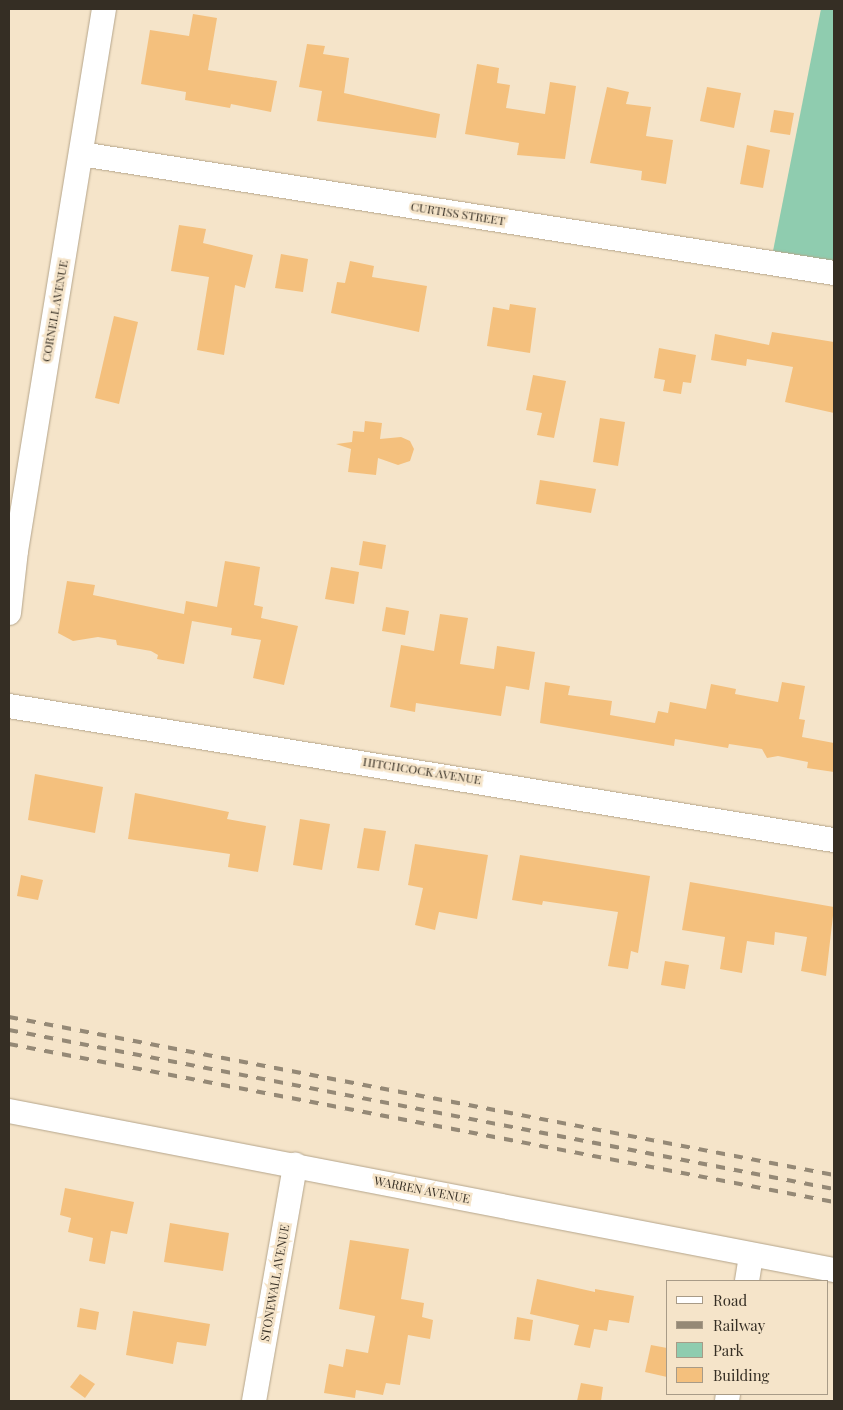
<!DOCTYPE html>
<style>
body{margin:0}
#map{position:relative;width:843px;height:1410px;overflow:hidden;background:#f5e4c9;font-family:"Playfair Display",serif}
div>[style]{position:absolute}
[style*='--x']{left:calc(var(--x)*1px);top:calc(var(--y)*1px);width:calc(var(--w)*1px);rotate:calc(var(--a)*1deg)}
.green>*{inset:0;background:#8fccaf}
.building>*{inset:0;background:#f4c07d}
.roads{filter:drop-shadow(0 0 1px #b5a58b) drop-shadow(0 0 1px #b5a58b)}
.minor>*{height:24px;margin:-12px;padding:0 12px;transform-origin:12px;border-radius:12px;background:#fff}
.rail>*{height:4px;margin-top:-2px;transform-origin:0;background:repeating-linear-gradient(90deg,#958976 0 9px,transparent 0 18px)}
span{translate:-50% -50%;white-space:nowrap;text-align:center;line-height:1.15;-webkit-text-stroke:5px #f5e4c9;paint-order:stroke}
.street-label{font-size:12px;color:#352e24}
.frame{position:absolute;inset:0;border:10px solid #352e24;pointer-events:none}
.legend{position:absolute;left:666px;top:1280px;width:162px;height:115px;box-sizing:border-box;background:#f5e4c9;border:1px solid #a89b87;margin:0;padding:6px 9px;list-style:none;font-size:15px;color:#352e24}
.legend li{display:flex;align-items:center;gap:10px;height:25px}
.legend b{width:25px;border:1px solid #a89b87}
</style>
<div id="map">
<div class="green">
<div style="clip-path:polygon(821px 9px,834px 9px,834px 261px,773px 251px)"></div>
</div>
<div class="building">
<div style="clip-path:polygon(193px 14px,217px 18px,208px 70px,277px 81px,271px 112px,231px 104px,230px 108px,185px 100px,186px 92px,141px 84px,150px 30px,189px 36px)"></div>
<div style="clip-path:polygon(307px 44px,325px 46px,323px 54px,349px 58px,344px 93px,440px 114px,436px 138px,317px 121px,322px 91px,299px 87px)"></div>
<div style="clip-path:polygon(477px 64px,499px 68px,497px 83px,510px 85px,506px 108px,545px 114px,550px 82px,576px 86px,565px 159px,517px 155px,519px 143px,465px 134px)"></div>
<div style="clip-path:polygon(607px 87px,629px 92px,626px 104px,651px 107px,646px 136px,673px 140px,666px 184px,641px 180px,642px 171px,590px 163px)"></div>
<div style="clip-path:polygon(707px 87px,741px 93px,734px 128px,700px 121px)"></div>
<div style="clip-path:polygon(774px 110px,794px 113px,790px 135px,770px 132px)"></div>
<div style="clip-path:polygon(747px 145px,770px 150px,763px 188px,740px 184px)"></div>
<div style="clip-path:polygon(179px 225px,206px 229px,203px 243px,253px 255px,245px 288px,235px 285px,224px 355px,197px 350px,209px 277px,171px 271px)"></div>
<div style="clip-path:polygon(281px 254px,308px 259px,303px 292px,275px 288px)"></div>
<div style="clip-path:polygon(350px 261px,374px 266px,372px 277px,427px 286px,419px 332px,331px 313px,337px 282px,345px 283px)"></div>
<div style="clip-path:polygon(510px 304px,536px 308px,530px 353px,487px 346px,493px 307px,509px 310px)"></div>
<div style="clip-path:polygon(114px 316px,138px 322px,119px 404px,95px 398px)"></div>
<div style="clip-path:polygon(772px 332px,834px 342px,834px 413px,785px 402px,793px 367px,747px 359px,746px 366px,711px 360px,715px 334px,769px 345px)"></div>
<div style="clip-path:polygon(659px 348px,696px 355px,691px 383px,683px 382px,681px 394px,663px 391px,665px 380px,654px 378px)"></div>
<div style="clip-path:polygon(533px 375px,566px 381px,554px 438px,537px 435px,542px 413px,526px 410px)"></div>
<div style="clip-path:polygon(600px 418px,625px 422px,618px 466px,593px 462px)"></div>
<div style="clip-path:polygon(365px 421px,382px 423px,380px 439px,401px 437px,410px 441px,414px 449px,410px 461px,398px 465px,378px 458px,376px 475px,348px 472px,351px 449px,336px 444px,352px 442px,353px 431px,364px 432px)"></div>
<div style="clip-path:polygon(540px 480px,596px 489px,591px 513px,536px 504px)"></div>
<div style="clip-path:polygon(363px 541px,386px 545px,382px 569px,359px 565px)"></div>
<div style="clip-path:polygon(225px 561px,260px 567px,254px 605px,263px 607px,261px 618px,298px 626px,284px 685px,253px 678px,261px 640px,231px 635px,232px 628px,192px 621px,184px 664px,157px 659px,158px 655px,151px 651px,117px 645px,116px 640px,98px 637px,73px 641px,58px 633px,67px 581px,95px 585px,93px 595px,184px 614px,186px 601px,217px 607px)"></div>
<div style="clip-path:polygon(331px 567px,359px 572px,354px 604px,325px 599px)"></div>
<div style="clip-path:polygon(386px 607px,409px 611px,405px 635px,382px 631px)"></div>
<div style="clip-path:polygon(440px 614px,468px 618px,460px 664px,494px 669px,497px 646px,535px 652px,529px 690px,506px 686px,501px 716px,416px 703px,415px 712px,390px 707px,401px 645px,434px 651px)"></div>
<div style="clip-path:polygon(545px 682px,570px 686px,568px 695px,612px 701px,610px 715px,655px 723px,658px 711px,668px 713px,670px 702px,706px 709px,711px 684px,736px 689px,735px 694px,778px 702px,782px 682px,805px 686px,799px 719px,805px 720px,802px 737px,834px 743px,834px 772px,807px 768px,808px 762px,778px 756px,767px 758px,762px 749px,729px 744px,728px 748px,675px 739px,674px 746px,540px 723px)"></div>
<div style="clip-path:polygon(35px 774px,103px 787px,95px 833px,28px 820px)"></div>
<div style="clip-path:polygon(135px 793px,229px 812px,227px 819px,266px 826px,258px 872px,228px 867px,230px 854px,128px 839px)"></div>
<div style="clip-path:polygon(300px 819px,330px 824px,322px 870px,293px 865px)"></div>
<div style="clip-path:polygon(364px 828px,386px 831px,379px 871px,357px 868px)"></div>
<div style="clip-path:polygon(415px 844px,488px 855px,477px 919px,439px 912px,435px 930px,415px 925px,423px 888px,408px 885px)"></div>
<div style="clip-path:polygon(520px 855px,650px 876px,638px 953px,631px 951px,628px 969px,608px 966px,618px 912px,543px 901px,542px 905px,512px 900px)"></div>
<div style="clip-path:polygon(21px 875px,43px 880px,38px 900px,17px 896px)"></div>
<div style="clip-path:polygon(690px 882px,834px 907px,826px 976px,801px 971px,807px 937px,775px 932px,774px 945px,747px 941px,742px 973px,720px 969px,725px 937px,682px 930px)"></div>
<div style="clip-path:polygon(665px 961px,689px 965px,685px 989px,661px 985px)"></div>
<div style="clip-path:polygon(65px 1188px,134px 1202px,127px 1234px,111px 1231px,105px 1264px,89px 1261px,93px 1238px,68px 1232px,71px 1218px,60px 1215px)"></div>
<div style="clip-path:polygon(170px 1223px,229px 1233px,223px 1271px,164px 1262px)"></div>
<div style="clip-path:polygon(350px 1240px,409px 1249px,401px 1299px,424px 1303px,422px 1317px,433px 1320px,430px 1339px,408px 1335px,400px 1385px,386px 1383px,383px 1395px,356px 1390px,355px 1398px,324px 1393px,329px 1364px,343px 1367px,346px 1349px,368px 1353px,375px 1316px,339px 1309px)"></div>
<div style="clip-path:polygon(537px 1279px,595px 1292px,595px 1289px,634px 1296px,629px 1323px,609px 1320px,607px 1331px,594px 1329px,590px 1348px,574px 1345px,579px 1325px,530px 1314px)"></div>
<div style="clip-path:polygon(80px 1308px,99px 1312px,96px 1330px,77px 1327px)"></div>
<div style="clip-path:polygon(133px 1311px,210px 1324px,206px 1346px,177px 1342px,173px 1364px,126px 1355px)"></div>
<div style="clip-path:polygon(517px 1317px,533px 1320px,530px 1341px,514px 1339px)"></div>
<div style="clip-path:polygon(651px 1345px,667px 1348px,667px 1377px,645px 1372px)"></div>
<div style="clip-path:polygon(80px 1374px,95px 1384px,85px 1398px,70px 1387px)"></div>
<div style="clip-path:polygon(581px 1383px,603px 1387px,601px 1401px,577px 1401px)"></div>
</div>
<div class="roads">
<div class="minor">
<div style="--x:81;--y:154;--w:762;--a:8.98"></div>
<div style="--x:9;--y:613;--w:62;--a:-83.6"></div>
<div style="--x:16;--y:551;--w:549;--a:-80.78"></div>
<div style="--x:9;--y:706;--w:836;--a:9.23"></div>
<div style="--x:9;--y:1111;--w:840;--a:10.91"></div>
<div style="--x:747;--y:1281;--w:26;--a:-81"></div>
<div style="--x:254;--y:1401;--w:240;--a:-80.1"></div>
<div style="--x:727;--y:1401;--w:7;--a:-82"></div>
</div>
</div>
<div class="rail">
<div style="--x:9;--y:1017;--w:840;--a:10.84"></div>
<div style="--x:9;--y:1030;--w:840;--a:10.91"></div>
<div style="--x:9;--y:1044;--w:840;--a:10.84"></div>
</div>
<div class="street-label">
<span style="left:458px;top:214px;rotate:9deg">CURTISS STREET</span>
<span style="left:55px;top:311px;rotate:-80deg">CORNELL AVENUE</span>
<span style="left:422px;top:771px;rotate:9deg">HITCHCOCK AVENUE</span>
<span style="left:422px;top:1190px;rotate:11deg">WARREN AVENUE</span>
<span style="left:275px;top:1283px;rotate:-80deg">STONEWALL AVENUE</span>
</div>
<div class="frame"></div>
<ul class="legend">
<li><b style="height:6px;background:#fff"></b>Road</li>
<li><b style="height:6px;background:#958976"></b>Railway</li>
<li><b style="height:14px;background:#8fccaf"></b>Park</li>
<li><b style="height:14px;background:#f4c07d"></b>Building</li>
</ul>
</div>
